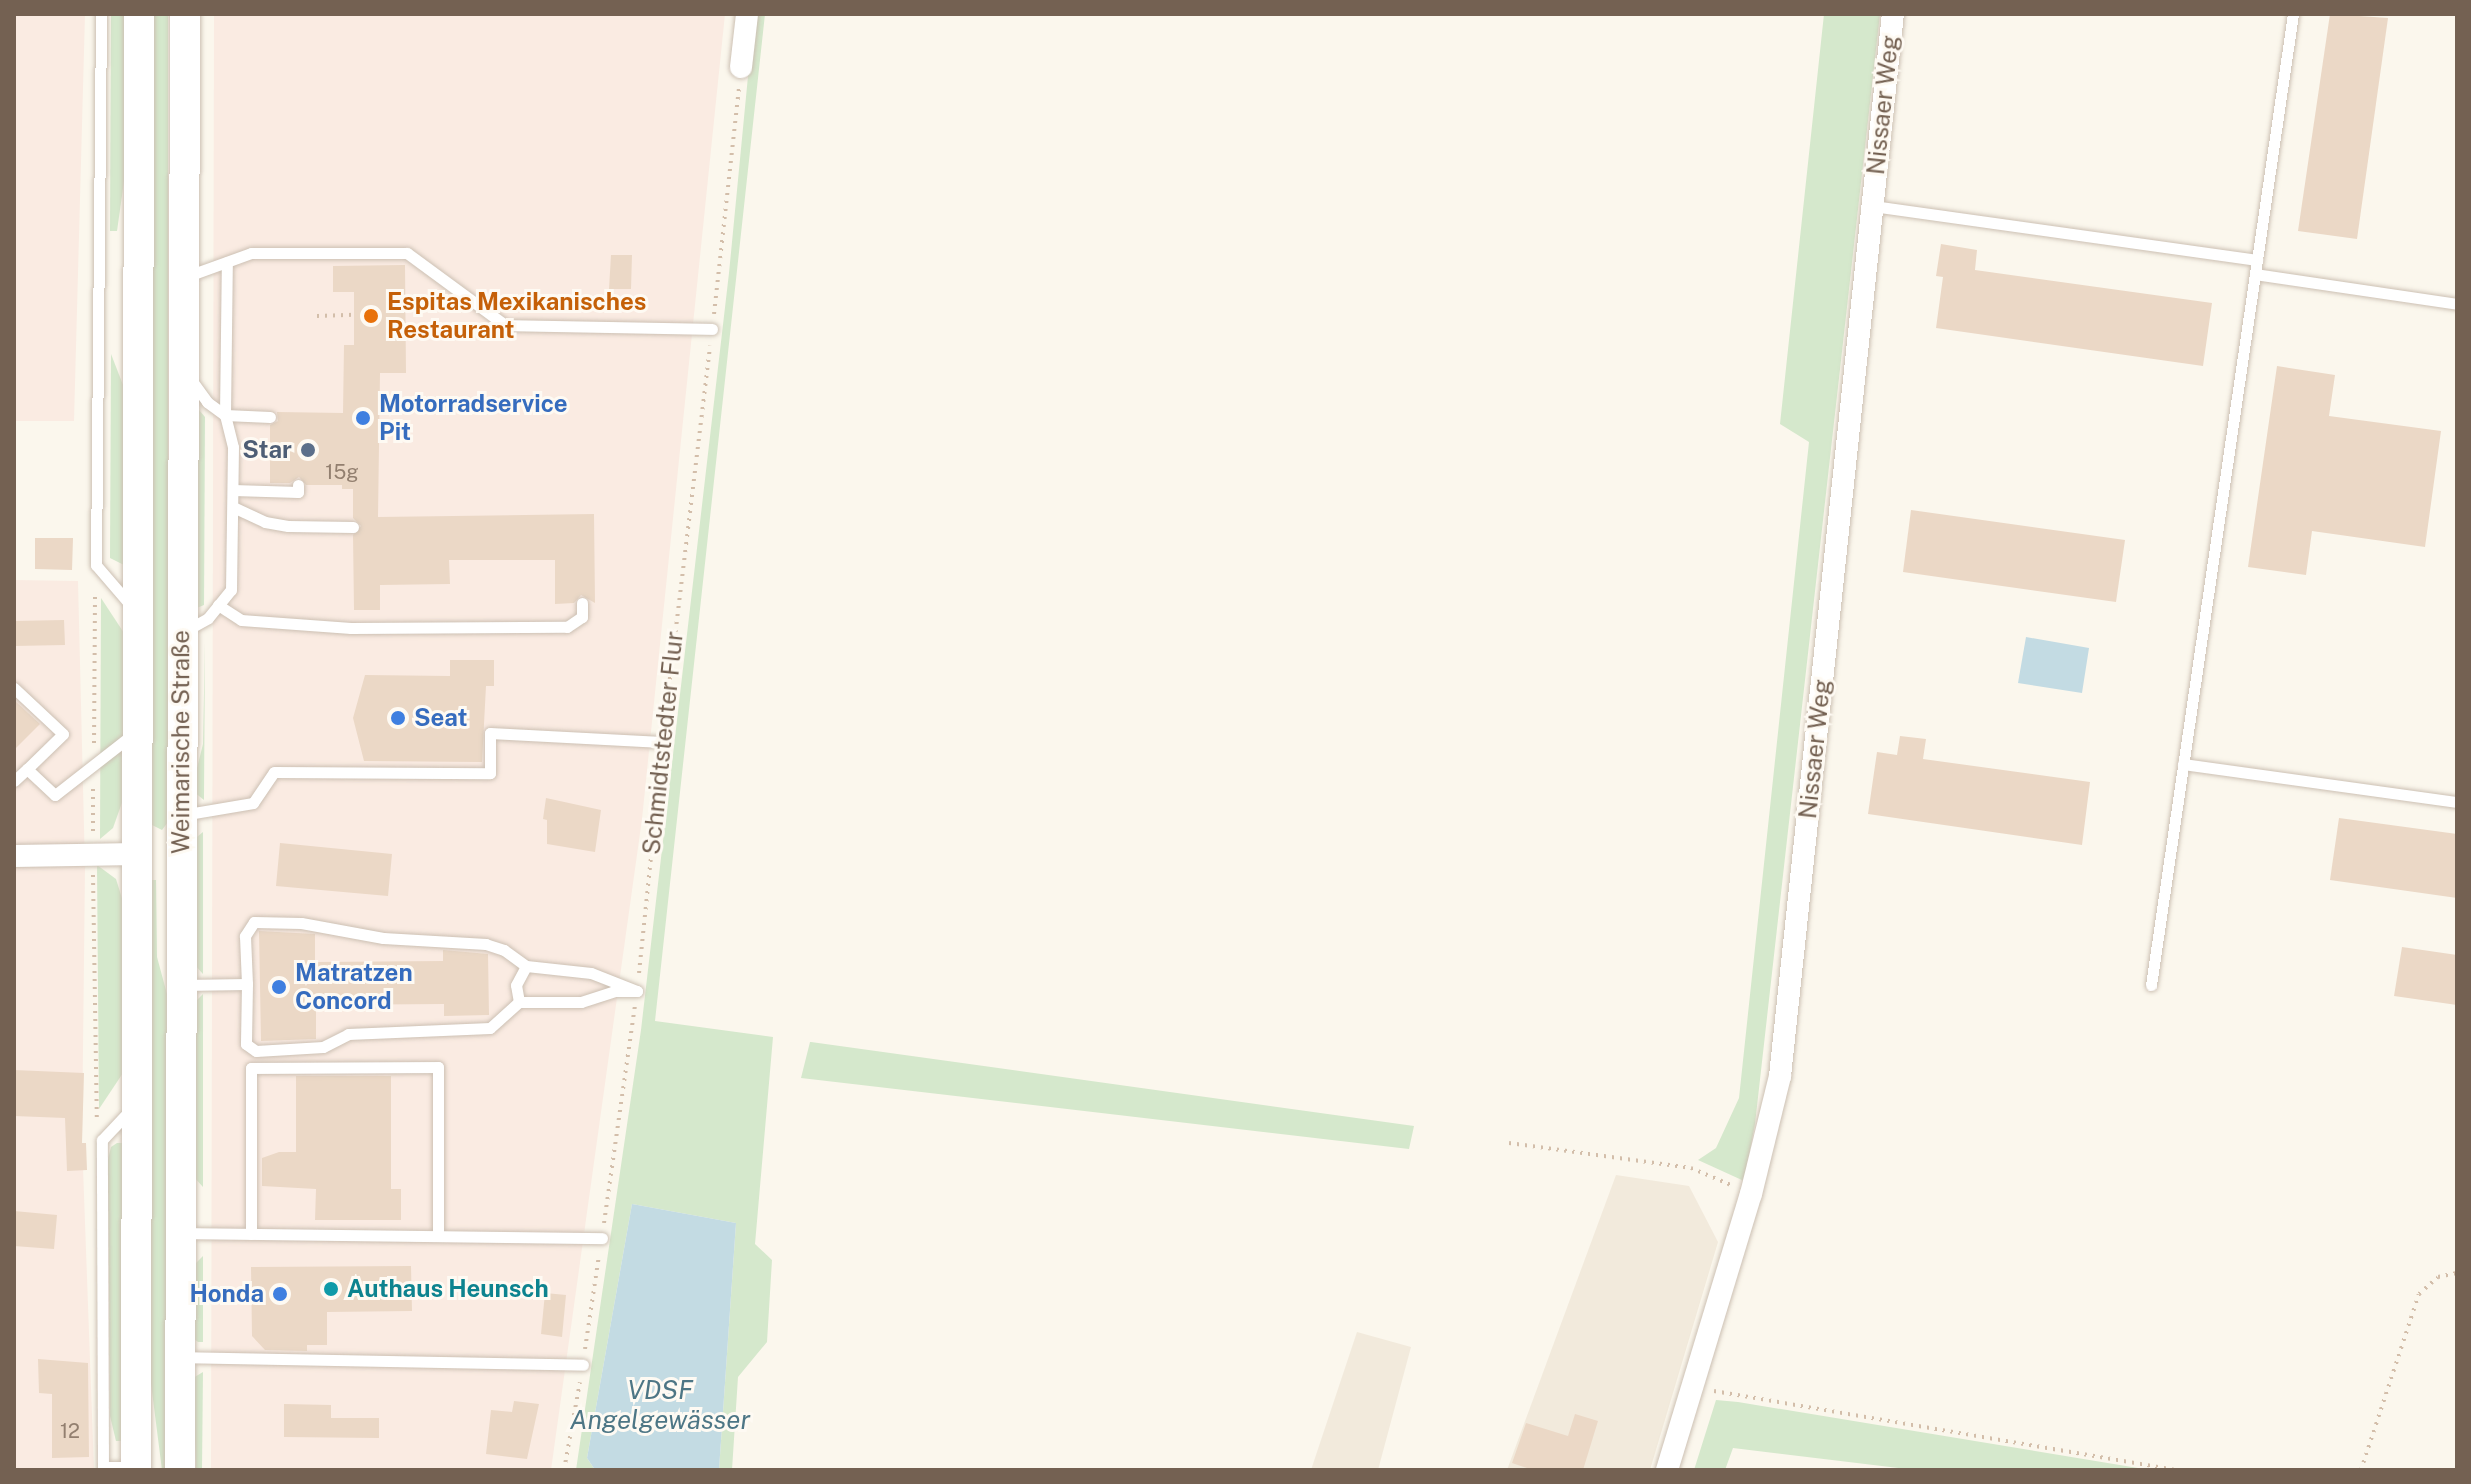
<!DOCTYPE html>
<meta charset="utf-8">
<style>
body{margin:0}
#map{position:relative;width:2471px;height:1484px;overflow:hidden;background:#fbf7ed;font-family:"Public Sans",sans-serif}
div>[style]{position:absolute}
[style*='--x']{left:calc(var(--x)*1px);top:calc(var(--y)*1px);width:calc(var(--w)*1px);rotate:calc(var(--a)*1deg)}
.residential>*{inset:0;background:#f2eadc}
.commercial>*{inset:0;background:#faebe2}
.green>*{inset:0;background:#d5e8cc}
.water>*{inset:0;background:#c3dbe3}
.building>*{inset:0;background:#ebd8c6}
.path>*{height:4px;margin-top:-2px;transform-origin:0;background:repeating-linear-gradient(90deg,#d3beaa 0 2px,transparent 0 8px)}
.roads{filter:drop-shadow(0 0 2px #ccc0b3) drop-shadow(0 0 2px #ccc0b3)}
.lane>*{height:11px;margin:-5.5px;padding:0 5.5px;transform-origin:5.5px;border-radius:5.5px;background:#fff}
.street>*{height:22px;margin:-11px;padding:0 11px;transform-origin:11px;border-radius:11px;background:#fff}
.secondary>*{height:30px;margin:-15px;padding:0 15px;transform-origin:15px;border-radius:15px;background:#fff}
.dots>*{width:22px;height:22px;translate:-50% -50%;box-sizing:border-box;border:4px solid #fefaf3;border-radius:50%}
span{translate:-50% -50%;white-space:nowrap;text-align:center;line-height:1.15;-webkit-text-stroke:6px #fefaf3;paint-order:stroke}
.number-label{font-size:20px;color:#927f6f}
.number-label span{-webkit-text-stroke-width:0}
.street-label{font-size:24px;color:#746152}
.food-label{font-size:24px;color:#c56008;font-weight:700}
.left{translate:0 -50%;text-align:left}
.shop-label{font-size:24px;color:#366cbe;font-weight:700}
.right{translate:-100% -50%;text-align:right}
.service-label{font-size:24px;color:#4e5e75;font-weight:700}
.culture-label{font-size:24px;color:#0d838f;font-weight:700}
.water-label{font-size:26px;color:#4d7685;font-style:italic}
.frame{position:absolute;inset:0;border:16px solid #746152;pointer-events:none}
</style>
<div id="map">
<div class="residential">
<div style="clip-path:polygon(1616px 1175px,1689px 1186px,1718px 1242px,1650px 1470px,1507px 1470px)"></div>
<div style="clip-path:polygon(1357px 1332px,1411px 1347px,1378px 1470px,1311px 1470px)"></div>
</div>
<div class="commercial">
<div style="clip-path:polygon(14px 14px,85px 14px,74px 421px,14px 421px)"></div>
<div style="clip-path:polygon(214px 14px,725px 14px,642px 819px,551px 1470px,211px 1470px)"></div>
<div style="clip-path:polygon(14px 580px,78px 581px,85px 868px,82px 1140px,94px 1470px,14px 1470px)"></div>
</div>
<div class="green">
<div style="clip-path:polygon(111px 14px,126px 14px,126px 167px,117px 231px,110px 231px)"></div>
<div style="clip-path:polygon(153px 14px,168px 14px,168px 822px,162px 830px,152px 825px)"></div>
<div style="clip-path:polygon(754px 14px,765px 14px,655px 1021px,773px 1037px,755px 1244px,772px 1260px,767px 1342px,738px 1377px,732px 1470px,719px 1470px,736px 1223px,632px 1204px,587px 1458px,595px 1470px,576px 1470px,641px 1030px,729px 273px)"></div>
<div style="clip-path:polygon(1824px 14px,1880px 14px,1755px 1124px,1744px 1181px,1698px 1160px,1716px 1148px,1739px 1098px,1809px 442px,1780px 424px)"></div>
<div style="clip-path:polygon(111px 354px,125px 390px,124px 565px,110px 558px)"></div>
<div style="clip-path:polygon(193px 403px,205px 417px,204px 605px,192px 610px)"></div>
<div style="clip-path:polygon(101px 598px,126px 636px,124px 797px,113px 828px,100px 839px)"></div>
<div style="clip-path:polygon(205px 641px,204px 800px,194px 792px,194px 780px,203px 744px)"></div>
<div style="clip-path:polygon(203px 832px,203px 974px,193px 963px,192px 841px)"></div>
<div style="clip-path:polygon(97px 865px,116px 879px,125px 908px,125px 1070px,99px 1109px)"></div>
<div style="clip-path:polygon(152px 880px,156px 880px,157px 957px,167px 994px,166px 1470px,162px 1470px,150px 1376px)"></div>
<div style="clip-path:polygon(203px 994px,203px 1187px,192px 1175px,192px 1005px)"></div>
<div style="clip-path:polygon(810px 1042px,811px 1042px,1414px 1126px,1409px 1149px,801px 1078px)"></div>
<div style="clip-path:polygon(117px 1143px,125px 1143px,122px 1441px,116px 1441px,110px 1416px,108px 1159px,111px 1147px)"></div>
<div style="clip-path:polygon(203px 1256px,203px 1342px,198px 1342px,194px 1339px,193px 1266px)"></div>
<div style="clip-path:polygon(203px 1372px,202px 1470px,196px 1470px,193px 1378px)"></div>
<div style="clip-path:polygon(1716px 1400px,1738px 1402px,2150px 1470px,1915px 1470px,1733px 1448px,1725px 1470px,1694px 1470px)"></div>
</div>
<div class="water">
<div style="clip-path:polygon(2026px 637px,2089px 648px,2082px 693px,2018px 683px)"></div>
<div style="clip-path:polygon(632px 1204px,736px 1223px,719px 1470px,595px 1470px,587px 1458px)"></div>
</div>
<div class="building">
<div style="clip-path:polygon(2330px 14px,2388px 18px,2357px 239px,2298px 231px)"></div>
<div style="clip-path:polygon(1941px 244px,1977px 250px,1975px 270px,2212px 303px,2203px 366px,1936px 328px,1943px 277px,1936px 276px)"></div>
<div style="clip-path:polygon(611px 255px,632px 255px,631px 289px,609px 289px)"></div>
<div style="clip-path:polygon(405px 265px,406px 373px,380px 373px,378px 517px,594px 514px,595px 603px,581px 595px,574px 603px,555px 604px,555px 560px,449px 560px,450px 584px,380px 585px,380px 610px,354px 610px,353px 535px,361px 526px,353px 518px,353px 489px,342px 489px,342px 485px,306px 485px,299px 477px,290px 483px,270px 483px,270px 425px,278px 421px,277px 412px,343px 413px,344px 345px,354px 345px,354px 292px,333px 292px,333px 266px)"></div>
<div style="clip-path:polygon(2277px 366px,2335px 375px,2329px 416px,2441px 431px,2425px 547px,2312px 531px,2306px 575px,2248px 567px)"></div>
<div style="clip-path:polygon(1911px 510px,2125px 540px,2116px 602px,1903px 572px)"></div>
<div style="clip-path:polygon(35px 538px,73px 538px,72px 570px,35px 569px)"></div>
<div style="clip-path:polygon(64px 620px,65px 645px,14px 646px,14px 621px)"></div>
<div style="clip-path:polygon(450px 660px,494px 660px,494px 686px,486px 686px,482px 762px,364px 761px,353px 718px,365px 675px,450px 676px)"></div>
<div style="clip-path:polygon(14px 700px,40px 724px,14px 750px)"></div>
<div style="clip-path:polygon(1900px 736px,1926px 739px,1923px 759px,2090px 782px,2082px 845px,1868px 814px,1877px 752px,1897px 755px)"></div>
<div style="clip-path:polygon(546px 798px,601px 810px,595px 852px,547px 844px,547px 820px,543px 819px)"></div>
<div style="clip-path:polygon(2339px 818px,2457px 834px,2457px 898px,2330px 880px)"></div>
<div style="clip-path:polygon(280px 843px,392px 854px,388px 896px,276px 886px)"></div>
<div style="clip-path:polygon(259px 931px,315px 934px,315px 962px,443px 961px,443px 950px,488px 954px,489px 1015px,444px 1016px,444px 1004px,316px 1005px,316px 1039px,261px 1041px)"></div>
<div style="clip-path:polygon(2402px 947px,2457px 955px,2457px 1005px,2394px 996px)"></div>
<div style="clip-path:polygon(14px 1070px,84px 1073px,82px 1143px,86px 1143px,87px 1170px,67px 1171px,65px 1118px,14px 1116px)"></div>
<div style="clip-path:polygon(296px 1076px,391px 1076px,391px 1189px,401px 1189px,401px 1220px,315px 1220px,316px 1189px,262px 1186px,262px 1158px,279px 1152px,296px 1152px)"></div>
<div style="clip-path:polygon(14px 1211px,57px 1215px,54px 1249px,14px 1246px)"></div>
<div style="clip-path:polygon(411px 1266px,412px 1311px,327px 1312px,327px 1345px,307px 1345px,307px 1351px,265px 1350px,252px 1336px,251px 1267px)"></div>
<div style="clip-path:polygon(545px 1293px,566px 1295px,562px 1337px,541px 1334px)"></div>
<div style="clip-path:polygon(38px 1359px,88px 1363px,89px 1457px,52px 1458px,52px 1394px,39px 1393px)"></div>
<div style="clip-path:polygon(514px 1401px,539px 1404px,527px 1459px,486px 1454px,491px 1410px,512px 1412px)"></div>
<div style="clip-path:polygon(284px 1404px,331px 1405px,331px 1418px,379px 1418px,379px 1438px,284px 1437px)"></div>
<div style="clip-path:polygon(1575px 1414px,1598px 1421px,1583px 1470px,1533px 1470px,1512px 1463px,1526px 1423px,1568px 1436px)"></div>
</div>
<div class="path">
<div style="--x:714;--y:314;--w:227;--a:-83.7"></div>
<div style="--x:317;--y:316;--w:37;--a:-2"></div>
<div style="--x:664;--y:727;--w:384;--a:-83.1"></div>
<div style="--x:94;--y:743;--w:152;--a:-89.6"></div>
<div style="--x:93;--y:831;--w:44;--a:-90"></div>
<div style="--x:93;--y:875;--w:247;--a:89.1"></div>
<div style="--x:639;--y:973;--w:215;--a:-84.1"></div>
<div style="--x:1509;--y:1143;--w:184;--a:7.8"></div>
<div style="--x:1691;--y:1168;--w:43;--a:23"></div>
<div style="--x:604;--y:1223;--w:219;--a:-81.9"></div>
<div style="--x:585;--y:1349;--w:95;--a:-81.5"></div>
<div style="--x:1714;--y:1391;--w:468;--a:9.7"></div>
<div style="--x:564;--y:1470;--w:89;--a:-79.7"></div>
<div style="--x:2361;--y:1470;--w:185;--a:-71.8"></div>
<div style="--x:2419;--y:1294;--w:25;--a:-42"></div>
<div style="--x:2438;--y:1277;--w:19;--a:-12"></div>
</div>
<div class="roads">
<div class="lane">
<div style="--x:101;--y:14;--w:551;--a:90.52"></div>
<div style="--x:96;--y:565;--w:57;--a:49.3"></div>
<div style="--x:1873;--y:206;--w:388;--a:8"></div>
<div style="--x:2255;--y:274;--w:204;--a:8.4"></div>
<div style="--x:185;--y:277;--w:70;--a:-20"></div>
<div style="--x:251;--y:253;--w:156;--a:0"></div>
<div style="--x:407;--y:253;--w:122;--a:36.3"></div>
<div style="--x:505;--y:325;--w:207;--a:1.1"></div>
<div style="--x:192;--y:381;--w:26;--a:54"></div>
<div style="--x:207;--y:402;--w:22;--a:36"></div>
<div style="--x:225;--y:415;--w:45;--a:2.5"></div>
<div style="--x:233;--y:490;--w:65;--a:1.8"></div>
<div style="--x:298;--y:492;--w:7;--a:-90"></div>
<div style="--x:233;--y:507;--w:35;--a:25"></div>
<div style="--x:265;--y:522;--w:23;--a:10"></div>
<div style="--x:288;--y:526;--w:65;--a:0.9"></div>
<div style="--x:218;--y:605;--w:27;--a:33"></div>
<div style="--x:241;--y:620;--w:110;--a:4.2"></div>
<div style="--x:351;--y:628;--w:216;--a:-0.3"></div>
<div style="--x:567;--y:627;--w:18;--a:-34"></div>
<div style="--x:582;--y:617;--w:14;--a:-90"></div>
<div style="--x:185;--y:631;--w:26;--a:-29"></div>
<div style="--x:208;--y:618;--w:36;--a:-51"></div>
<div style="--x:231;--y:590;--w:143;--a:-89.2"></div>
<div style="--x:233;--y:447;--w:33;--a:-104"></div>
<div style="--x:225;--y:415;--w:153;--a:-89.3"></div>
<div style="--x:14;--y:688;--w:67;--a:43.2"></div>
<div style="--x:63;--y:734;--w:50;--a:135.8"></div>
<div style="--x:2183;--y:764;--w:277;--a:7.9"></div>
<div style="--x:14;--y:781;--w:18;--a:-43"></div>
<div style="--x:27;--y:769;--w:38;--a:43"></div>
<div style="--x:55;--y:795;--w:99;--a:-38"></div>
<div style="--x:182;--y:815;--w:72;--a:-9.6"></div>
<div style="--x:253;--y:803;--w:37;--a:-56"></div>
<div style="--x:274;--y:772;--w:216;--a:0.3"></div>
<div style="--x:490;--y:773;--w:40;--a:-90"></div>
<div style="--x:490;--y:733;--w:172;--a:3"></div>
<div style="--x:182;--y:985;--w:65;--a:-0.9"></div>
<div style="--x:247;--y:984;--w:60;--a:91"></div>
<div style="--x:246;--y:1044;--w:12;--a:35"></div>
<div style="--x:256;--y:1051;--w:67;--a:-3.4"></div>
<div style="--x:323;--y:1047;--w:28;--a:-27"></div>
<div style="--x:348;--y:1034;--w:142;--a:-2.4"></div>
<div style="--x:490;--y:1028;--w:39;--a:-42"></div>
<div style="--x:519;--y:1002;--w:62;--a:0"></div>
<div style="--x:581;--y:1002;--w:35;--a:-18"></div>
<div style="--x:614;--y:991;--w:23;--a:0"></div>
<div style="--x:637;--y:991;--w:49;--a:-158.6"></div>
<div style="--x:591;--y:973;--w:65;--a:-173.9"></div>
<div style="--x:526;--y:966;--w:27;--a:-144"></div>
<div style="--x:504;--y:950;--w:19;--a:-162"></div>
<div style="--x:486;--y:944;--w:103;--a:-176.7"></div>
<div style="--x:383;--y:938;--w:83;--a:-169.6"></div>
<div style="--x:301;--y:923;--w:47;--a:-178.8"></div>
<div style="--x:254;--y:922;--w:17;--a:123"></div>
<div style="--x:245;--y:936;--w:48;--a:87.6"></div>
<div style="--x:2151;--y:985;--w:981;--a:-81.68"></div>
<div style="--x:519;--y:1002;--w:17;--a:-100"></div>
<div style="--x:516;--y:985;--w:21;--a:-62"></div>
<div style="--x:182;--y:1233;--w:420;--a:0.7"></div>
<div style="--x:251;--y:1234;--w:166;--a:-90"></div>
<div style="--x:251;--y:1068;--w:187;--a:-0.3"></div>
<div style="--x:438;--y:1067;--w:169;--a:90"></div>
<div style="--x:180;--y:1357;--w:403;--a:1.1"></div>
<div style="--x:103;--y:1467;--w:32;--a:0"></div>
<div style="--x:103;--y:1470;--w:330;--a:-90.2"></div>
<div style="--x:102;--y:1140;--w:44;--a:-46.8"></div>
</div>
<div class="street">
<div style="--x:741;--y:67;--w:53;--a:-83.5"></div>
<div style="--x:14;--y:856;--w:124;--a:-0.9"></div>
<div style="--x:1667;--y:1470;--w:288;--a:-73.1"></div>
<div style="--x:1751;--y:1194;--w:122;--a:-76.2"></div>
<div style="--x:1780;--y:1076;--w:1068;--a:-83.93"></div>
</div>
<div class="secondary">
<div style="--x:136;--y:1470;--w:1456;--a:-89.88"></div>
<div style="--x:180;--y:1470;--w:1456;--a:-89.8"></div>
</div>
</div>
<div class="dots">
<div style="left:371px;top:316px;background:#e8710a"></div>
<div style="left:363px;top:418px;background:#3f7fe0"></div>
<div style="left:308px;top:450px;background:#5c6f8a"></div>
<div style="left:398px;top:718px;background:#3f7fe0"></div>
<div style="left:279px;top:987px;background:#3f7fe0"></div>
<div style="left:331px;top:1289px;background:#0f9aa8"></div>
<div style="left:280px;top:1294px;background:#3f7fe0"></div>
</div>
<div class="number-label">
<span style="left:342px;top:472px">15g</span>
<span style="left:70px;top:1431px">12</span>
</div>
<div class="street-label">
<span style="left:1883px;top:105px;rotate:-84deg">Nissaer Weg</span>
<span style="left:181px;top:742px;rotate:-90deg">Weimarische Straße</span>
<span style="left:663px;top:743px;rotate:-84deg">Schmidtstedter Flur</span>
<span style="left:1815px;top:749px;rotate:-84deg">Nissaer Weg</span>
</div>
<div class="food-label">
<span class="left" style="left:387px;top:316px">Espitas Mexikanisches<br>Restaurant</span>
</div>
<div class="shop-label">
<span class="left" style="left:379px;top:418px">Motorradservice<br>Pit</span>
<span class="left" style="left:414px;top:718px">Seat</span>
<span class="left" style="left:295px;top:987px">Matratzen<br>Concord</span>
<span class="right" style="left:264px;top:1294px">Honda</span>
</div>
<div class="service-label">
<span class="right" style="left:292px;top:450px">Star</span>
</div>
<div class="culture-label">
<span class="left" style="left:347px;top:1289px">Authaus Heunsch</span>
</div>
<div class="water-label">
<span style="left:660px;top:1405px">VDSF<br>Angelgewässer</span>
</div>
<div class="frame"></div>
</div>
